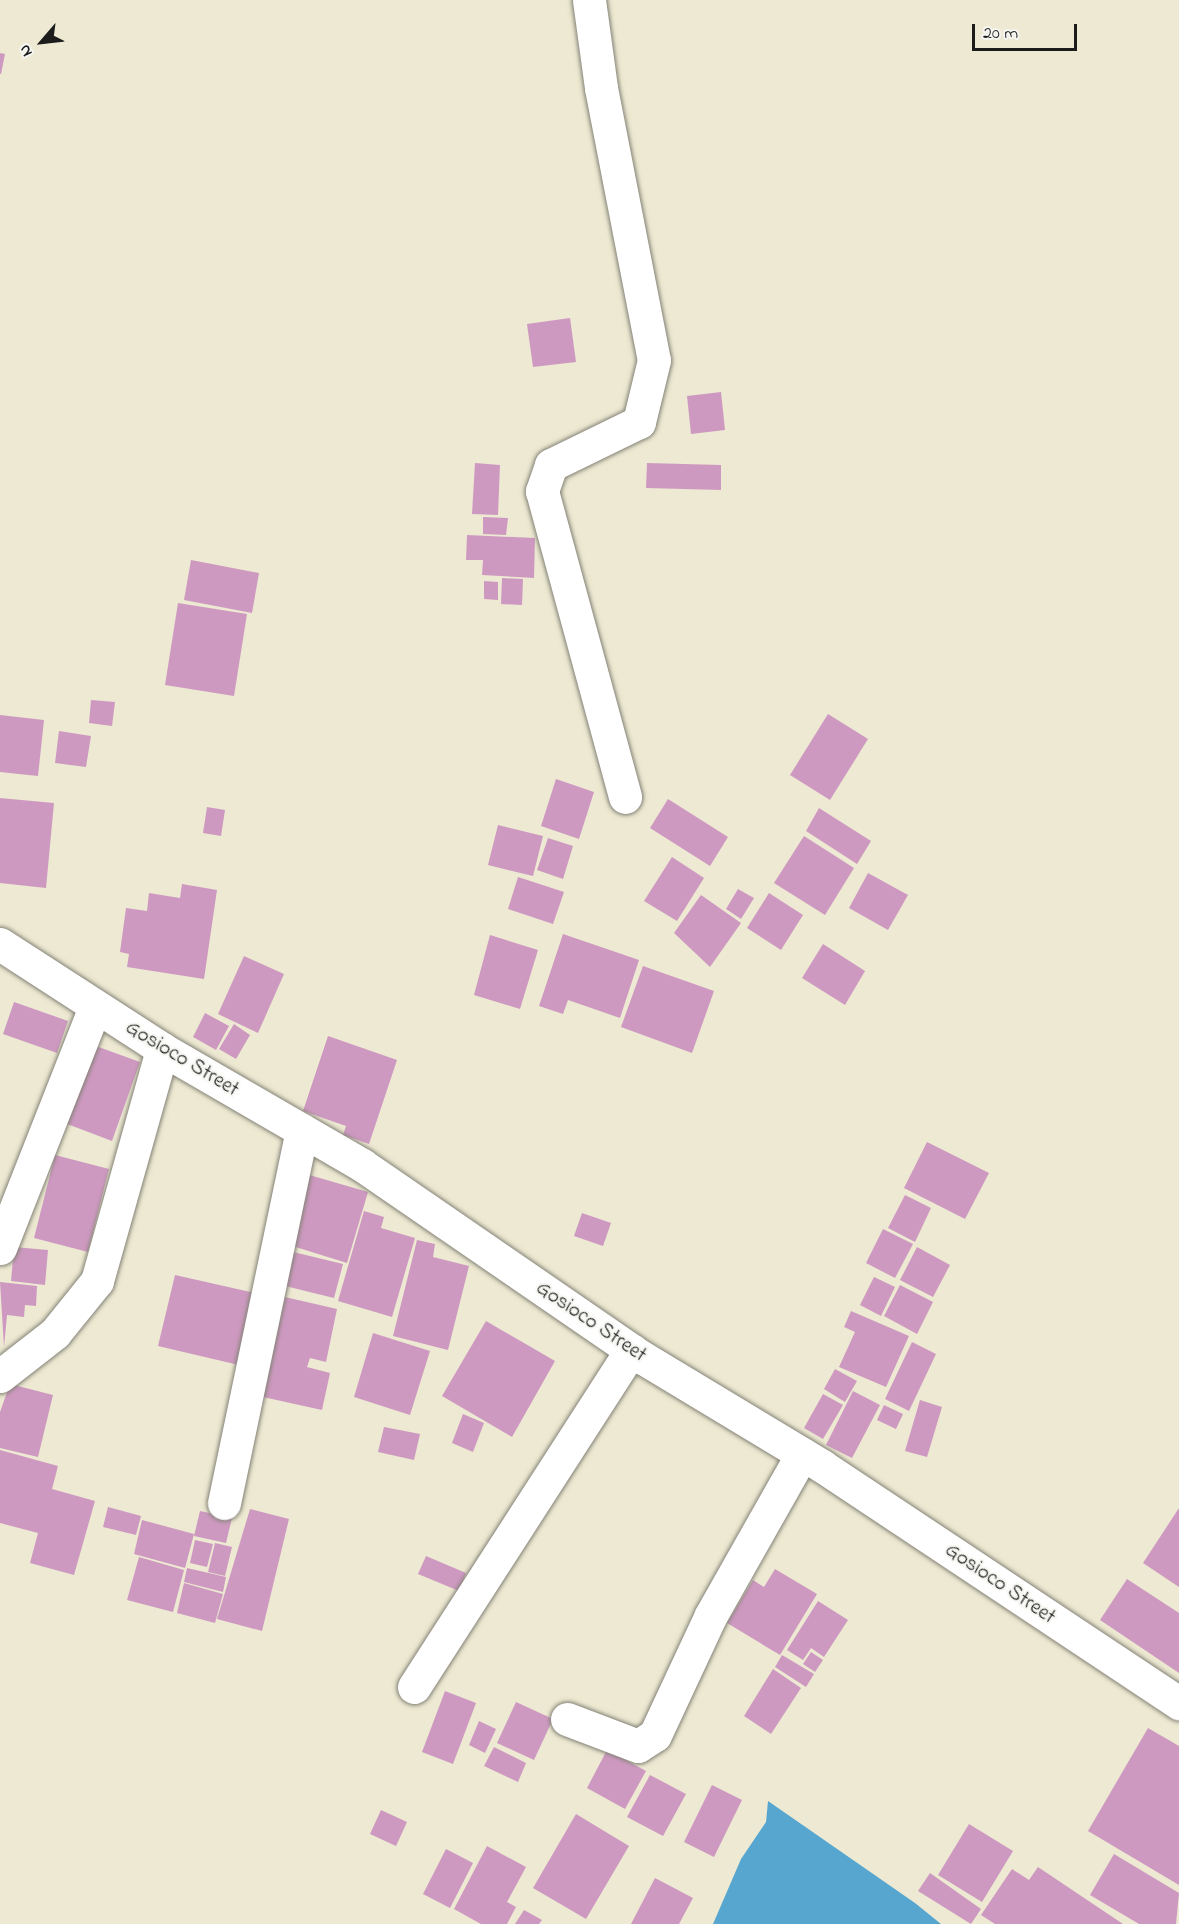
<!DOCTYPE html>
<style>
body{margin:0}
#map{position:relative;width:1179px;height:1924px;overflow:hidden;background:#ede9d2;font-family:"Indie Flower",sans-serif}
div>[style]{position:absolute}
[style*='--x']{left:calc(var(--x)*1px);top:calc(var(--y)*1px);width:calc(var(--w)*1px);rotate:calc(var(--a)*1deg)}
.water>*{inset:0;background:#56a6d0}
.building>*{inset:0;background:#ce99c1}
.roads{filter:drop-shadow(0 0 2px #848277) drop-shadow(0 0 2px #848277)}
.minor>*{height:33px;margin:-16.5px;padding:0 16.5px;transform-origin:16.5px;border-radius:16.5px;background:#fff}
span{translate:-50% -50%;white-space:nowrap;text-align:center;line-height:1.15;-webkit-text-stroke:4.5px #f6f6f2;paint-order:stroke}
.street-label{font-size:21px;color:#1c1c1c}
.north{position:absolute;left:12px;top:12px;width:60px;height:60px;-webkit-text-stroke:4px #f6f6f2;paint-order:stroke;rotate:242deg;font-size:16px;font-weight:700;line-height:24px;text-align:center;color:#1c1c1c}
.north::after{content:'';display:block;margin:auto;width:21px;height:27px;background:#1c1c1c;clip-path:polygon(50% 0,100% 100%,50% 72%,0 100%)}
.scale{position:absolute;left:972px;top:24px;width:105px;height:27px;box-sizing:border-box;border:3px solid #1c1c1c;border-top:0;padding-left:8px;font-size:18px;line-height:21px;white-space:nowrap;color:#1c1c1c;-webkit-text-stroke:4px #f6f6f2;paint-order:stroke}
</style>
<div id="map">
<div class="water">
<div style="clip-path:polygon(768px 1801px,915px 1903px,941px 1924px,713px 1924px,741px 1859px,766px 1822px)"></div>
</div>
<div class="building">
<div style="clip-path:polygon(0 53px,5px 54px,1px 74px,0 74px)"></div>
<div style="clip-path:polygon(570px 318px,576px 362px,533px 367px,527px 324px)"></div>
<div style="clip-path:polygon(721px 392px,725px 430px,691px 434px,687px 396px)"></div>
<div style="clip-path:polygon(475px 463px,500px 465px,498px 515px,472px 514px)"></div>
<div style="clip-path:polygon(647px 463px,721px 465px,721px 490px,646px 488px)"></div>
<div style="clip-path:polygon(483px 517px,508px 518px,506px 535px,483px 534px)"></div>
<div style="clip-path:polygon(467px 535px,535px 538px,534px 578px,482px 575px,483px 560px,466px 560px)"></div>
<div style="clip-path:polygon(191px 560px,259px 573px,252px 613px,184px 600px)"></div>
<div style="clip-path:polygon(502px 578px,523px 579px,522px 605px,501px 604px)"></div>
<div style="clip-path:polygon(484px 581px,498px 582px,498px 600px,484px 599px)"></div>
<div style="clip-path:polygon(178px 603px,247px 614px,234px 696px,165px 685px)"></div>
<div style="clip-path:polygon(91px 700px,115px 702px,112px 726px,89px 723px)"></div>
<div style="clip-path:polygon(828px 714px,868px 739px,830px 800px,790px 775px)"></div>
<div style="clip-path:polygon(0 715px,44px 720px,38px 776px,0 772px)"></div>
<div style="clip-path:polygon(59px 731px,91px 736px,86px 767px,55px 763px)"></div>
<div style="clip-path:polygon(556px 779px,594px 792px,579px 839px,541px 826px)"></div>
<div style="clip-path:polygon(0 798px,54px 803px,46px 888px,0 883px)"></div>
<div style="clip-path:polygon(668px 799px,728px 837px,710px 866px,650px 828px)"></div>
<div style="clip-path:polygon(207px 807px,225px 810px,221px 836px,203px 833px)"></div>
<div style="clip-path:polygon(819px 808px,871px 841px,857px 864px,806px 831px)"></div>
<div style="clip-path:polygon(498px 825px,543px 836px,533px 876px,488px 865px)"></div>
<div style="clip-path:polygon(804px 836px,854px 868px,825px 915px,774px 883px)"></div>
<div style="clip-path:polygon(548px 838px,573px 846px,563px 879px,537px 870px)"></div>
<div style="clip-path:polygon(672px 857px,704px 878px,677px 921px,644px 901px)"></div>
<div style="clip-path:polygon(868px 873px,908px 895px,888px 930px,849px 908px)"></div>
<div style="clip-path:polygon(518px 877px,564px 892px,553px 924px,508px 909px)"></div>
<div style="clip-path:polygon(182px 884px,217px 890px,204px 979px,127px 967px,129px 954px,120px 952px,126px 908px,147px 911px,149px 893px,180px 898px)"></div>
<div style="clip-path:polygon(738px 889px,754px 898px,741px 919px,726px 909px)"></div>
<div style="clip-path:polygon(769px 893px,803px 915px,781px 950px,747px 928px)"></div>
<div style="clip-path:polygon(701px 895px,741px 923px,710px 967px,674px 933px)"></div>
<div style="clip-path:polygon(563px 934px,639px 960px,620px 1018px,568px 1000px,563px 1014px,539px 1006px)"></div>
<div style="clip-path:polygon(490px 935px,538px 950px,520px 1009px,474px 995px)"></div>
<div style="clip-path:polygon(823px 944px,865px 971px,845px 1005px,802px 978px)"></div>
<div style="clip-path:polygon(244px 956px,284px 974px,258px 1033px,218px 1014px)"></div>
<div style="clip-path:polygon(643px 966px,714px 991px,692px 1053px,621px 1027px)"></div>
<div style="clip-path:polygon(14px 1002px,68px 1021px,57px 1053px,3px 1034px)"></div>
<div style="clip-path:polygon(205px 1013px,229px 1026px,216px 1050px,193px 1037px)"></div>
<div style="clip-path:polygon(234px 1024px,250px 1035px,236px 1059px,219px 1049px)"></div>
<div style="clip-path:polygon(328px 1036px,397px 1060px,369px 1144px,343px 1135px,346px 1126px,303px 1111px)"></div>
<div style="clip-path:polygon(82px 1041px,140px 1062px,112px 1141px,54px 1119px)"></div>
<div style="clip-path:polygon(927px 1142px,989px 1173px,965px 1219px,904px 1188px)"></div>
<div style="clip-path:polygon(55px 1155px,109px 1169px,88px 1252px,34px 1238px)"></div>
<div style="clip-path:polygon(306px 1174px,368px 1192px,347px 1263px,286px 1244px)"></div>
<div style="clip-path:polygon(905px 1195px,931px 1208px,915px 1242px,888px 1228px)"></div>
<div style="clip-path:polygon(364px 1211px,384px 1217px,381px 1228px,415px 1238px,392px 1317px,338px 1301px)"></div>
<div style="clip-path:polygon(582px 1213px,611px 1223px,603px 1246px,574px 1236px)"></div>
<div style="clip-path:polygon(883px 1229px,913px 1244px,895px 1278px,866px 1263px)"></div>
<div style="clip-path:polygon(417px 1240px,435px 1244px,433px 1257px,469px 1266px,448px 1350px,393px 1336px)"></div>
<div style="clip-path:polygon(14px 1247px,48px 1250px,45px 1285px,11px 1281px)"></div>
<div style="clip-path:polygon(917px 1247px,950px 1265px,933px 1297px,900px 1280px)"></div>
<div style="clip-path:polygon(285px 1250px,343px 1264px,334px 1298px,277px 1284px)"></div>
<div style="clip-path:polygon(175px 1275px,259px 1294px,243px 1366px,158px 1346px)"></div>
<div style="clip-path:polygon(874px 1277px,895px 1287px,881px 1316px,860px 1305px)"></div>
<div style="clip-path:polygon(0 1282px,37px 1286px,36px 1306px,25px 1305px,24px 1317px,7px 1315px,4px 1347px)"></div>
<div style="clip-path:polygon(900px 1285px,933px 1302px,917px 1334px,884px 1316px)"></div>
<div style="clip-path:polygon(285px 1297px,337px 1309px,326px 1362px,310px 1358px,307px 1367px,330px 1373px,322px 1410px,263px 1397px)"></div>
<div style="clip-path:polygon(851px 1311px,909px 1336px,886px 1387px,839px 1367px,855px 1332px,844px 1327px)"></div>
<div style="clip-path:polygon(486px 1321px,555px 1361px,512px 1437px,442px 1396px)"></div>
<div style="clip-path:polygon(373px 1333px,430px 1351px,410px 1415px,354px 1397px)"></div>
<div style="clip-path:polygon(912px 1342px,936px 1354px,909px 1411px,885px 1399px)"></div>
<div style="clip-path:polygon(835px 1369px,857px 1381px,845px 1402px,824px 1389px)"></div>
<div style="clip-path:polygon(10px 1384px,53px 1395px,38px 1457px,0 1448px,0 1412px)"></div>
<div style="clip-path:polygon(853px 1391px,880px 1405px,852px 1458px,826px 1445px)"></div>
<div style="clip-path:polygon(823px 1394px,843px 1405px,823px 1439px,804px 1428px)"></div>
<div style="clip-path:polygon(920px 1400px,942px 1407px,927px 1457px,905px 1451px)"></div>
<div style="clip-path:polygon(884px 1405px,903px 1414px,896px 1429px,877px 1420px)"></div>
<div style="clip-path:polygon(463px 1414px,484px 1423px,473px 1452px,452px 1443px)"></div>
<div style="clip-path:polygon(384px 1427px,420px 1434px,414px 1460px,378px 1452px)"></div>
<div style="clip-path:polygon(0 1450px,58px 1466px,52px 1489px,95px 1501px,74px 1575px,30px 1563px,38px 1533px,0 1523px)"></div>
<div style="clip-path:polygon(108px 1507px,141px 1516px,136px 1535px,103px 1527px)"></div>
<div style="clip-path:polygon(1179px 1508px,1179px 1587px,1143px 1563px)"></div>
<div style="clip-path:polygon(250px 1509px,289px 1519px,262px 1631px,217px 1619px)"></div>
<div style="clip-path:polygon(200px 1511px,232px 1518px,226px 1543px,194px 1536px)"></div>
<div style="clip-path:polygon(142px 1520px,194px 1534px,185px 1568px,134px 1554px)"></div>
<div style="clip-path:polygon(195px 1540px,213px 1544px,207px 1567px,190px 1563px)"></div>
<div style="clip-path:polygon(215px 1543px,232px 1547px,225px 1576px,208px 1572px)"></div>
<div style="clip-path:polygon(426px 1556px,466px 1573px,459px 1591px,418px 1574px)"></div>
<div style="clip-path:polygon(139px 1557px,184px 1570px,173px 1612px,127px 1600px)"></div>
<div style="clip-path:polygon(187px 1568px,226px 1577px,223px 1592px,184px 1582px)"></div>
<div style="clip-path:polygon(775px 1569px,817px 1594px,780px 1655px,727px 1623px,753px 1580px,764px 1587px)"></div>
<div style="clip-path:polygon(1127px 1579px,1179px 1613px,1179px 1673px,1100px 1620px)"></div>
<div style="clip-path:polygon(184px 1583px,223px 1594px,215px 1623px,177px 1613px)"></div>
<div style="clip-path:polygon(818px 1601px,848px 1620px,824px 1657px,811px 1648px,803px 1660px,787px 1650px)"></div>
<div style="clip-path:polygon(811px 1652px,823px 1660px,815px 1672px,803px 1664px)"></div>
<div style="clip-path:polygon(782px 1655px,814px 1674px,806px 1687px,775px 1667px)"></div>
<div style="clip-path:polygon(773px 1669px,801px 1688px,771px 1734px,744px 1716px)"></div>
<div style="clip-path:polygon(445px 1691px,476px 1703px,453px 1764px,422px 1752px)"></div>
<div style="clip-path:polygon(516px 1702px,553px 1719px,534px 1760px,497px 1743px)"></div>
<div style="clip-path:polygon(479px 1721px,496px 1729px,485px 1753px,469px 1745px)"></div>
<div style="clip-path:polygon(1148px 1728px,1179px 1746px,1179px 1885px,1088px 1831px)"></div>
<div style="clip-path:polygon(494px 1747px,526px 1763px,518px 1782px,484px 1766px)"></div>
<div style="clip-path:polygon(607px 1750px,646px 1771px,625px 1809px,587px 1788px)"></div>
<div style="clip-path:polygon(650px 1775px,686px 1794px,663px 1836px,627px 1817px)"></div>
<div style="clip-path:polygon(712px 1785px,742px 1800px,714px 1857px,684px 1842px)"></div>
<div style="clip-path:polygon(381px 1810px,407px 1822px,396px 1846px,370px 1834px)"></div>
<div style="clip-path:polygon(576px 1814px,629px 1846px,586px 1919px,533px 1888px)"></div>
<div style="clip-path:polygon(969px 1824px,1013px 1851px,982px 1902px,938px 1875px)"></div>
<div style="clip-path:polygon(487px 1846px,526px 1867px,507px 1902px,516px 1907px,507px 1924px,481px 1924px,454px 1909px)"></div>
<div style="clip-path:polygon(446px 1849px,473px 1863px,450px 1908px,423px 1894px)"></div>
<div style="clip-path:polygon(1114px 1854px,1179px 1893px,1176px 1924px,1139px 1924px,1090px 1895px)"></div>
<div style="clip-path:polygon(1038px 1867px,1123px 1924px,995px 1924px,981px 1915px,1012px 1869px,1029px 1880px)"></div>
<div style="clip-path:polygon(930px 1873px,981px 1909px,971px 1924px,918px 1891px)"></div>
<div style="clip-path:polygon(655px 1878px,693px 1898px,679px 1924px,631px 1924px)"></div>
<div style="clip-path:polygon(524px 1910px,542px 1920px,539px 1924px,515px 1924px)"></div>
</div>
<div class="roads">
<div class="minor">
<div style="--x:589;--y:0;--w:89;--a:82.2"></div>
<div style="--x:601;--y:88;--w:277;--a:79"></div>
<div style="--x:654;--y:360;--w:64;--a:103.6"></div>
<div style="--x:639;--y:422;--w:98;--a:154"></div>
<div style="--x:551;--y:465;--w:28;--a:109"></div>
<div style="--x:542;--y:491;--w:317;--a:74.8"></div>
<div style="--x:0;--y:944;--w:193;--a:32.9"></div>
<div style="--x:162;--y:1049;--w:231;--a:30.1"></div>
<div style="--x:362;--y:1165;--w:341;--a:34.5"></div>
<div style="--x:643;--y:1358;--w:209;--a:31.1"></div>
<div style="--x:822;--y:1466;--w:429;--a:33.6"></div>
<div style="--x:0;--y:1248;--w:259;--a:-68.5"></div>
<div style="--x:0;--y:1376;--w:70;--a:-38"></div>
<div style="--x:55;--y:1333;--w:67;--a:-51.1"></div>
<div style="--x:97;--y:1281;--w:241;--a:-74.3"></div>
<div style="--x:224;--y:1503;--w:381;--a:-78.2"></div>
<div style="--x:414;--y:1687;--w:401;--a:-57.2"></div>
<div style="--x:567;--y:1719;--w:76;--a:20.8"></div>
<div style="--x:638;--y:1746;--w:20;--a:-33"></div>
<div style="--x:655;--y:1735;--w:132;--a:-65"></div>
<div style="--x:711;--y:1615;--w:185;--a:-60.5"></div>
</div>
</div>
<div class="street-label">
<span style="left:182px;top:1059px;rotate:31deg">Gosioco Street</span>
<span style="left:591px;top:1322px;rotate:34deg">Gosioco Street</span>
<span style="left:1000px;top:1584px;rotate:34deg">Gosioco Street</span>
</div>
<div class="north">N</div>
<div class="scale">20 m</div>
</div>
